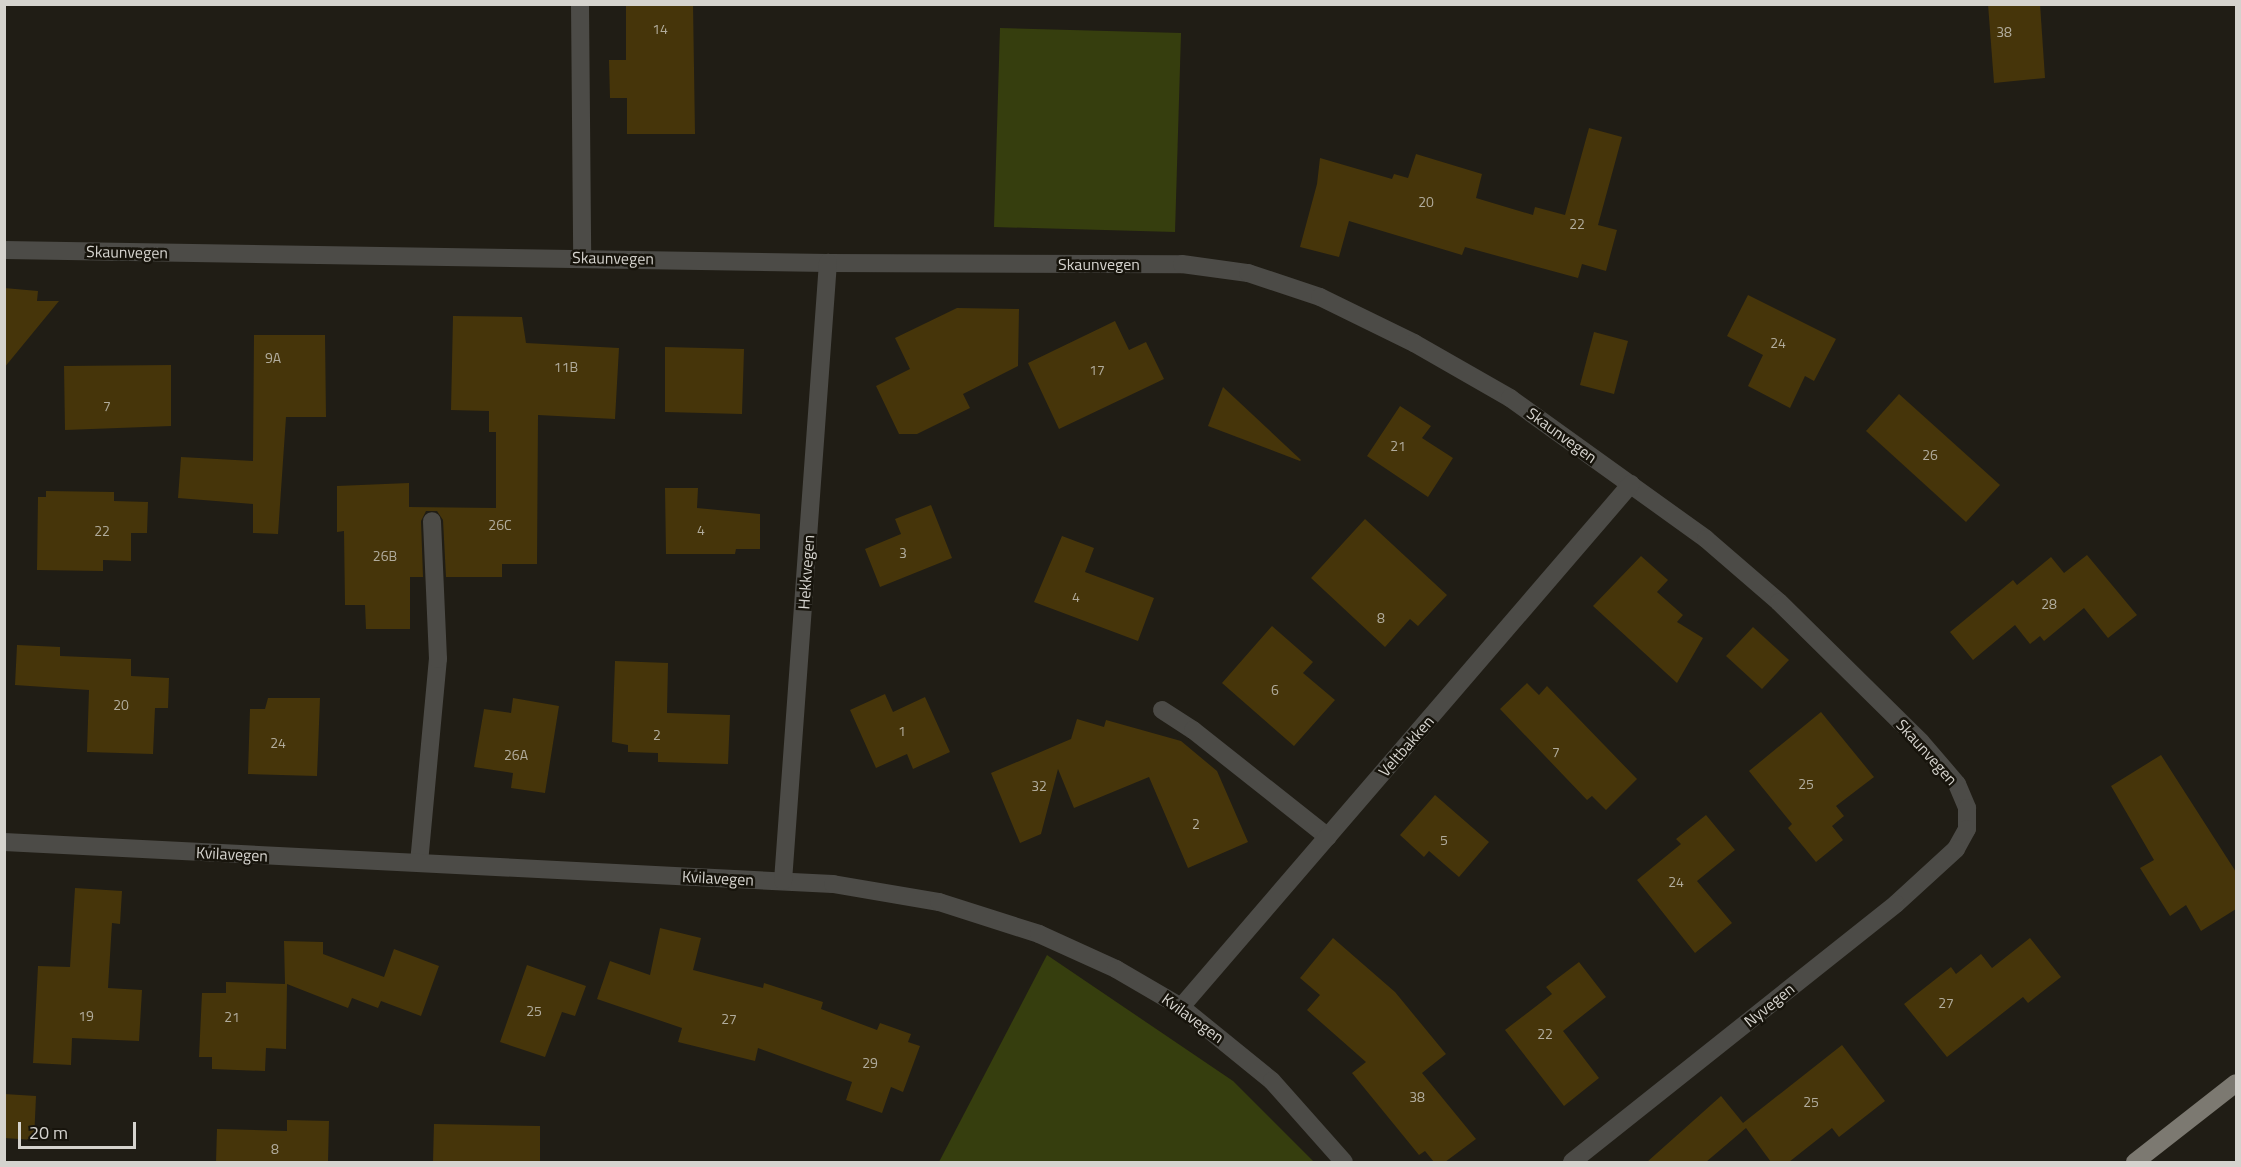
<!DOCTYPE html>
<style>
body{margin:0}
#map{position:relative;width:2241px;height:1167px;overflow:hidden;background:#201d15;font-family:"Titillium Web",sans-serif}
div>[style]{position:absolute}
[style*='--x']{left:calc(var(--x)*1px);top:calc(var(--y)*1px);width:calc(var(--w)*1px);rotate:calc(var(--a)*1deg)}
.green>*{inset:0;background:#363e0e}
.building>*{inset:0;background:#46350a}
.lane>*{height:18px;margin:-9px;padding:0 9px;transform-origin:9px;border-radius:9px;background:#4c4b47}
.street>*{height:18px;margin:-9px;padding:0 9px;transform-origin:9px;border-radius:9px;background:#4c4b47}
.primary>*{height:18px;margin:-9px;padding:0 9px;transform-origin:9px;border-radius:9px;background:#7c7971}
span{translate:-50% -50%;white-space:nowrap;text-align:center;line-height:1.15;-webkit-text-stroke:5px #17140c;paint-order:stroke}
.number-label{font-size:14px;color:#b1ac9d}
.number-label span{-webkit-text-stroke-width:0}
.street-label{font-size:16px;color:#d5d3ce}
.frame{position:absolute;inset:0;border:6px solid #d5d3ce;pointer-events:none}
.scale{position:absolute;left:18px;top:1122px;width:118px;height:27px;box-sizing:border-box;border:3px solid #d5d3ce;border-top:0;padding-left:8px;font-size:18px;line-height:21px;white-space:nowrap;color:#d5d3ce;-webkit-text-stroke:4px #17140c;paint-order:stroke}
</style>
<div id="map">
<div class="green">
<div style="clip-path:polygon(1000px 28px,1181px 33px,1175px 232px,994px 227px)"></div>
<div style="clip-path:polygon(1047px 955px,1233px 1081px,1314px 1162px,939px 1162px)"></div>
</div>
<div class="building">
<div style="clip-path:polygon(626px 4px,693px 4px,695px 134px,627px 134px,627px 98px,610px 98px,609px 60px,626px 60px)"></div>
<div style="clip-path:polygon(1988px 4px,2040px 4px,2045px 78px,1994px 83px)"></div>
<div style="clip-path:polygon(1589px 128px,1622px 137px,1598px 225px,1617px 230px,1606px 271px,1582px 264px,1578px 278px,1465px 247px,1462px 255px,1349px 221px,1339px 257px,1300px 247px,1317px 184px,1320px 158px,1392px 179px,1394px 174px,1408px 178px,1416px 154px,1482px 174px,1476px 198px,1533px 215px,1535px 207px,1565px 215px)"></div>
<div style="clip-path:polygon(4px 288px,38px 291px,37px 301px,59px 301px,4px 368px)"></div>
<div style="clip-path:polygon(1748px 295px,1836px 339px,1814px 381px,1805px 376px,1790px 408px,1748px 386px,1763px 355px,1727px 336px)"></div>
<div style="clip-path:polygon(957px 308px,1019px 309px,1018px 366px,963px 394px,970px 408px,917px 434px,899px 434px,876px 386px,910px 369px,895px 338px)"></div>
<div style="clip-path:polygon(453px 316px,522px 317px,526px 343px,619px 348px,615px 419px,538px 415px,537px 564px,502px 564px,502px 577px,446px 577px,443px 520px,437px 511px,426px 511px,421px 521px,423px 577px,410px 577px,410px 629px,366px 629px,365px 605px,345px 605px,344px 531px,337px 532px,337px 486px,409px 483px,409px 507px,496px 508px,496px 432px,489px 432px,489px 411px,451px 410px)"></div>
<div style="clip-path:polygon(1115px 321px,1129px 350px,1146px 342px,1164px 379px,1059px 429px,1028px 363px)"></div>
<div style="clip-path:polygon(1594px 332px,1628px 341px,1614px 394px,1580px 385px)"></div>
<div style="clip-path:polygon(254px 335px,325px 335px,326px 417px,286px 417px,278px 534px,253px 533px,253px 504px,178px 498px,181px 457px,253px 461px)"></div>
<div style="clip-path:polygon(665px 347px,744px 349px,742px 414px,665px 412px)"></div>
<div style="clip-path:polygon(171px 365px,171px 426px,65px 430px,64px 366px)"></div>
<div style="clip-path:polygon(1223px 387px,1301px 460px,1300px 461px,1208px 426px)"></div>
<div style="clip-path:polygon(1899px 394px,2000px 485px,1966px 522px,1866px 431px)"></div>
<div style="clip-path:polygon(1400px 406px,1431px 426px,1422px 438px,1453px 458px,1428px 497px,1367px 456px)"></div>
<div style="clip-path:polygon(665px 488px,698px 488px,697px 508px,760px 514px,760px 549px,736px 549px,735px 554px,666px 554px)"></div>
<div style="clip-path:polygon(46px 491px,114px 492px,114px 501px,148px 502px,147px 533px,131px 533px,131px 561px,103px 560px,103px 571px,37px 570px,38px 497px,46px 497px)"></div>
<div style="clip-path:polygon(931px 505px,952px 558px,880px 587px,865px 549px,901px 534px,895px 519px)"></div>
<div style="clip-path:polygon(1365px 519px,1447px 595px,1418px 626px,1410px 619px,1385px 647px,1311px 578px)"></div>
<div style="clip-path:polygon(1062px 536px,1094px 548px,1085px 572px,1154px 598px,1138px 641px,1034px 602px)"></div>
<div style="clip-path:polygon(2087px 555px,2137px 615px,2108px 638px,2084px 608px,2044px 641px,2040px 636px,2030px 644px,2015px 625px,1973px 660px,1950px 632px,2013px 580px,2017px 585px,2051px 557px,2064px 573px)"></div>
<div style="clip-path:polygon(1641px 556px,1668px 580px,1657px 592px,1683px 615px,1677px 622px,1703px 638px,1677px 683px,1593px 606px)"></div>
<div style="clip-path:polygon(1272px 626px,1313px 662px,1303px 673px,1335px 700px,1294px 746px,1222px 683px)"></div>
<div style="clip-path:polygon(1753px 627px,1789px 660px,1762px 689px,1726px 656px)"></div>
<div style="clip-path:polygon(17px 645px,60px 647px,60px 656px,131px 659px,131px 676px,169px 678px,168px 708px,155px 708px,153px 754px,87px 752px,89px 690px,15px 685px)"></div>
<div style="clip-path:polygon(615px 661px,668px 663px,667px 713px,730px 715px,728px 764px,658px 762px,658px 753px,628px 752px,628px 745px,612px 742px)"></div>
<div style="clip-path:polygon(1527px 683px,1539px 695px,1547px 686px,1637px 779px,1606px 810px,1592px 796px,1587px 800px,1500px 709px)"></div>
<div style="clip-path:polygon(885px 694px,893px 712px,925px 697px,950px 752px,913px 769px,907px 754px,876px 768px,850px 710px)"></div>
<div style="clip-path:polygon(268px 698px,320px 698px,317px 776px,248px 774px,250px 709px,265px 709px)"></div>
<div style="clip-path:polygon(513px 698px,559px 706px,545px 793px,511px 788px,513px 773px,474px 767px,484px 709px,511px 713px)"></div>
<div style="clip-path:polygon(1821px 712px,1874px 777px,1836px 806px,1844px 816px,1832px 826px,1843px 840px,1816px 862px,1788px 828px,1792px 824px,1749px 771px)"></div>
<div style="clip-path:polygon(1077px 719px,1104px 727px,1106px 720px,1181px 741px,1217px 771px,1248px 842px,1188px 868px,1149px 777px,1074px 808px,1058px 769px,1041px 834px,1020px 843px,991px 773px,1071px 739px)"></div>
<div style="clip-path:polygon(2161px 755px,2236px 872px,2236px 909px,2201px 931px,2186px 905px,2170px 916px,2140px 868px,2154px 860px,2111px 786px)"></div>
<div style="clip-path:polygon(1435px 795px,1489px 842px,1459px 877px,1429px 851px,1424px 857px,1400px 835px)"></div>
<div style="clip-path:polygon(1706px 815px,1735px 850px,1697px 881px,1732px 923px,1695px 953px,1637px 880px,1681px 844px,1676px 839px)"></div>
<div style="clip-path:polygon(75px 888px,122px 891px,120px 924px,112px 923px,108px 988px,142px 990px,139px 1041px,72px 1038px,71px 1065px,33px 1063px,38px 966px,70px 967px)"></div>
<div style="clip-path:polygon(660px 928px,701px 938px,693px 970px,763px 988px,764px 983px,823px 1002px,821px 1009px,877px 1030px,880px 1023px,911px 1034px,908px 1042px,920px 1046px,903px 1092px,891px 1087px,882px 1113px,846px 1100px,852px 1082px,758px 1048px,755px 1061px,678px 1042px,682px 1028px,597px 999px,610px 961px,650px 975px)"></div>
<div style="clip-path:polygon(1333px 938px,1395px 992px,1446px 1054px,1422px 1073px,1476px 1139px,1445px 1162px,1434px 1162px,1425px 1151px,1419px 1155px,1352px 1073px,1366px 1062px,1307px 1010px,1320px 995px,1300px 978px)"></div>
<div style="clip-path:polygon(2030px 938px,2061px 977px,2028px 1003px,2023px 997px,1947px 1057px,1904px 1004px,1951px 967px,1956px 974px,1981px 954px,1992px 968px)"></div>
<div style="clip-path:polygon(284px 941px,323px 942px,323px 954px,384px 977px,394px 949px,439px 966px,421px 1016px,381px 1001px,378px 1008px,352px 998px,348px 1008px,287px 984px,286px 1049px,266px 1048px,265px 1071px,212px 1069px,212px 1057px,199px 1057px,202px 993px,226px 993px,226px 982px,285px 984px)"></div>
<div style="clip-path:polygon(1579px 962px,1606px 997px,1563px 1031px,1599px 1078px,1564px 1106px,1505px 1030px,1552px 994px,1546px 987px)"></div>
<div style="clip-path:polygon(527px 965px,586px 986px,575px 1016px,562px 1012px,545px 1057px,500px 1042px)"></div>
<div style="clip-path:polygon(1842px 1045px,1885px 1101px,1839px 1137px,1832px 1128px,1789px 1162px,1771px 1162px,1746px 1128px,1706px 1162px,1647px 1162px,1721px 1096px,1743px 1123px)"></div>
<div style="clip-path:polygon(4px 1094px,36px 1096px,34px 1140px,4px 1138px)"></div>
<div style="clip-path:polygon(287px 1120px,329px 1121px,328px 1162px,216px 1162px,217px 1129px,287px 1131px)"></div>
<div style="clip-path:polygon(434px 1124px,540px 1126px,540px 1162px,433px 1162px)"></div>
</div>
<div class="lane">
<div style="--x:580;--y:4;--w:254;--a:89.5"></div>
<div style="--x:1162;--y:710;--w:37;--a:33"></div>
<div style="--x:1193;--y:730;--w:172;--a:38.4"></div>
<div style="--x:419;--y:863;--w:205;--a:-84.7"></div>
<div style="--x:438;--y:659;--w:138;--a:-92.5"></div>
</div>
<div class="street">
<div style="--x:4;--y:250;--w:824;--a:0.9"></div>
<div style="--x:828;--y:263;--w:354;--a:0.2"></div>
<div style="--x:1182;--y:264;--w:67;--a:7.8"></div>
<div style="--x:1248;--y:273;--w:76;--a:18.4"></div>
<div style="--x:1320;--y:297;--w:105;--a:26.1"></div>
<div style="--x:1414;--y:343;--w:111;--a:29.8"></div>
<div style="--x:1510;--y:398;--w:241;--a:35.7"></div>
<div style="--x:1706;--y:539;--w:96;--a:40.8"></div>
<div style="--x:1779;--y:602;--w:199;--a:44.6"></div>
<div style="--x:1921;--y:742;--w:55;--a:49.4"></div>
<div style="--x:1957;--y:784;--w:26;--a:67"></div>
<div style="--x:1967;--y:808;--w:21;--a:90"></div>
<div style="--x:1967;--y:829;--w:23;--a:119"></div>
<div style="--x:1956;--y:849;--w:81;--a:137.5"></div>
<div style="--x:1896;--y:904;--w:414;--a:141.5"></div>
<div style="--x:4;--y:842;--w:830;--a:2.9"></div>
<div style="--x:833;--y:884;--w:108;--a:9.6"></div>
<div style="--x:939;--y:902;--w:105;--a:17.7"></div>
<div style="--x:1039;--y:934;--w:85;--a:24.4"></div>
<div style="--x:1116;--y:969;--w:75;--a:30.3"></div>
<div style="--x:1181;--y:1007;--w:117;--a:39.1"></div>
<div style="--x:1272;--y:1081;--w:108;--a:48.4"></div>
<div style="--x:783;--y:881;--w:620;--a:-85.84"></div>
<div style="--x:1181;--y:1007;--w:690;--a:-49.29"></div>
</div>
<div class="primary">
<div style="--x:2135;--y:1162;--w:128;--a:-38"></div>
</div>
<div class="number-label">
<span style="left:660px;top:29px">14</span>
<span style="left:2004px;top:32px">38</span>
<span style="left:1426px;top:202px">20</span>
<span style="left:1577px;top:224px">22</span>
<span style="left:1778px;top:343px">24</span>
<span style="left:273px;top:358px">9A</span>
<span style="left:566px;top:367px">11B</span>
<span style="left:1097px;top:370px">17</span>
<span style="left:107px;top:406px">7</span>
<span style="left:1398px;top:446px">21</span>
<span style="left:1930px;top:455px">26</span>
<span style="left:500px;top:525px">26C</span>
<span style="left:701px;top:530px">4</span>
<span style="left:102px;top:531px">22</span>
<span style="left:903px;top:553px">3</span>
<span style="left:385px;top:556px">26B</span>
<span style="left:1076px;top:597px">4</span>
<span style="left:2049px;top:604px">28</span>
<span style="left:1381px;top:618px">8</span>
<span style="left:1275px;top:690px">6</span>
<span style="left:121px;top:705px">20</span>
<span style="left:902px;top:731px">1</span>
<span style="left:657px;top:735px">2</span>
<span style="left:278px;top:743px">24</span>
<span style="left:1556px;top:752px">7</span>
<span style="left:516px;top:755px">26A</span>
<span style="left:1806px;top:784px">25</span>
<span style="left:1039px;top:786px">32</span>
<span style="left:1196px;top:824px">2</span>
<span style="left:1444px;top:840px">5</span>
<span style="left:1676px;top:882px">24</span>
<span style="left:1946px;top:1003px">27</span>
<span style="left:534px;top:1011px">25</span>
<span style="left:86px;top:1016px">19</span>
<span style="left:232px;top:1017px">21</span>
<span style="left:729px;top:1019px">27</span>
<span style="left:1545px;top:1034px">22</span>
<span style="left:870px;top:1063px">29</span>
<span style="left:1417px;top:1097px">38</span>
<span style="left:1811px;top:1102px">25</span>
<span style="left:275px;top:1149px">8</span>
</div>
<div class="street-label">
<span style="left:127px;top:252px;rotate:1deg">Skaunvegen</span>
<span style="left:613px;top:258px;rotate:1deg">Skaunvegen</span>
<span style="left:1099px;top:264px">Skaunvegen</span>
<span style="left:1562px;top:435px;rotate:36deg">Skaunvegen</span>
<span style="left:806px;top:572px;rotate:-86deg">Hekkvegen</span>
<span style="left:1406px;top:746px;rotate:-49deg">Veltbakken</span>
<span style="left:1927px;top:752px;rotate:48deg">Skaunvegen</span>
<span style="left:232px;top:854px;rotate:3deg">Kvilavegen</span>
<span style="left:718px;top:878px;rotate:3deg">Kvilavegen</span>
<span style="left:1769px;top:1005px;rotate:-39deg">Nyvegen</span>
<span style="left:1193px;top:1018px;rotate:36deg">Kvilavegen</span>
</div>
<div class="frame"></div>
<div class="scale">20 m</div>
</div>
